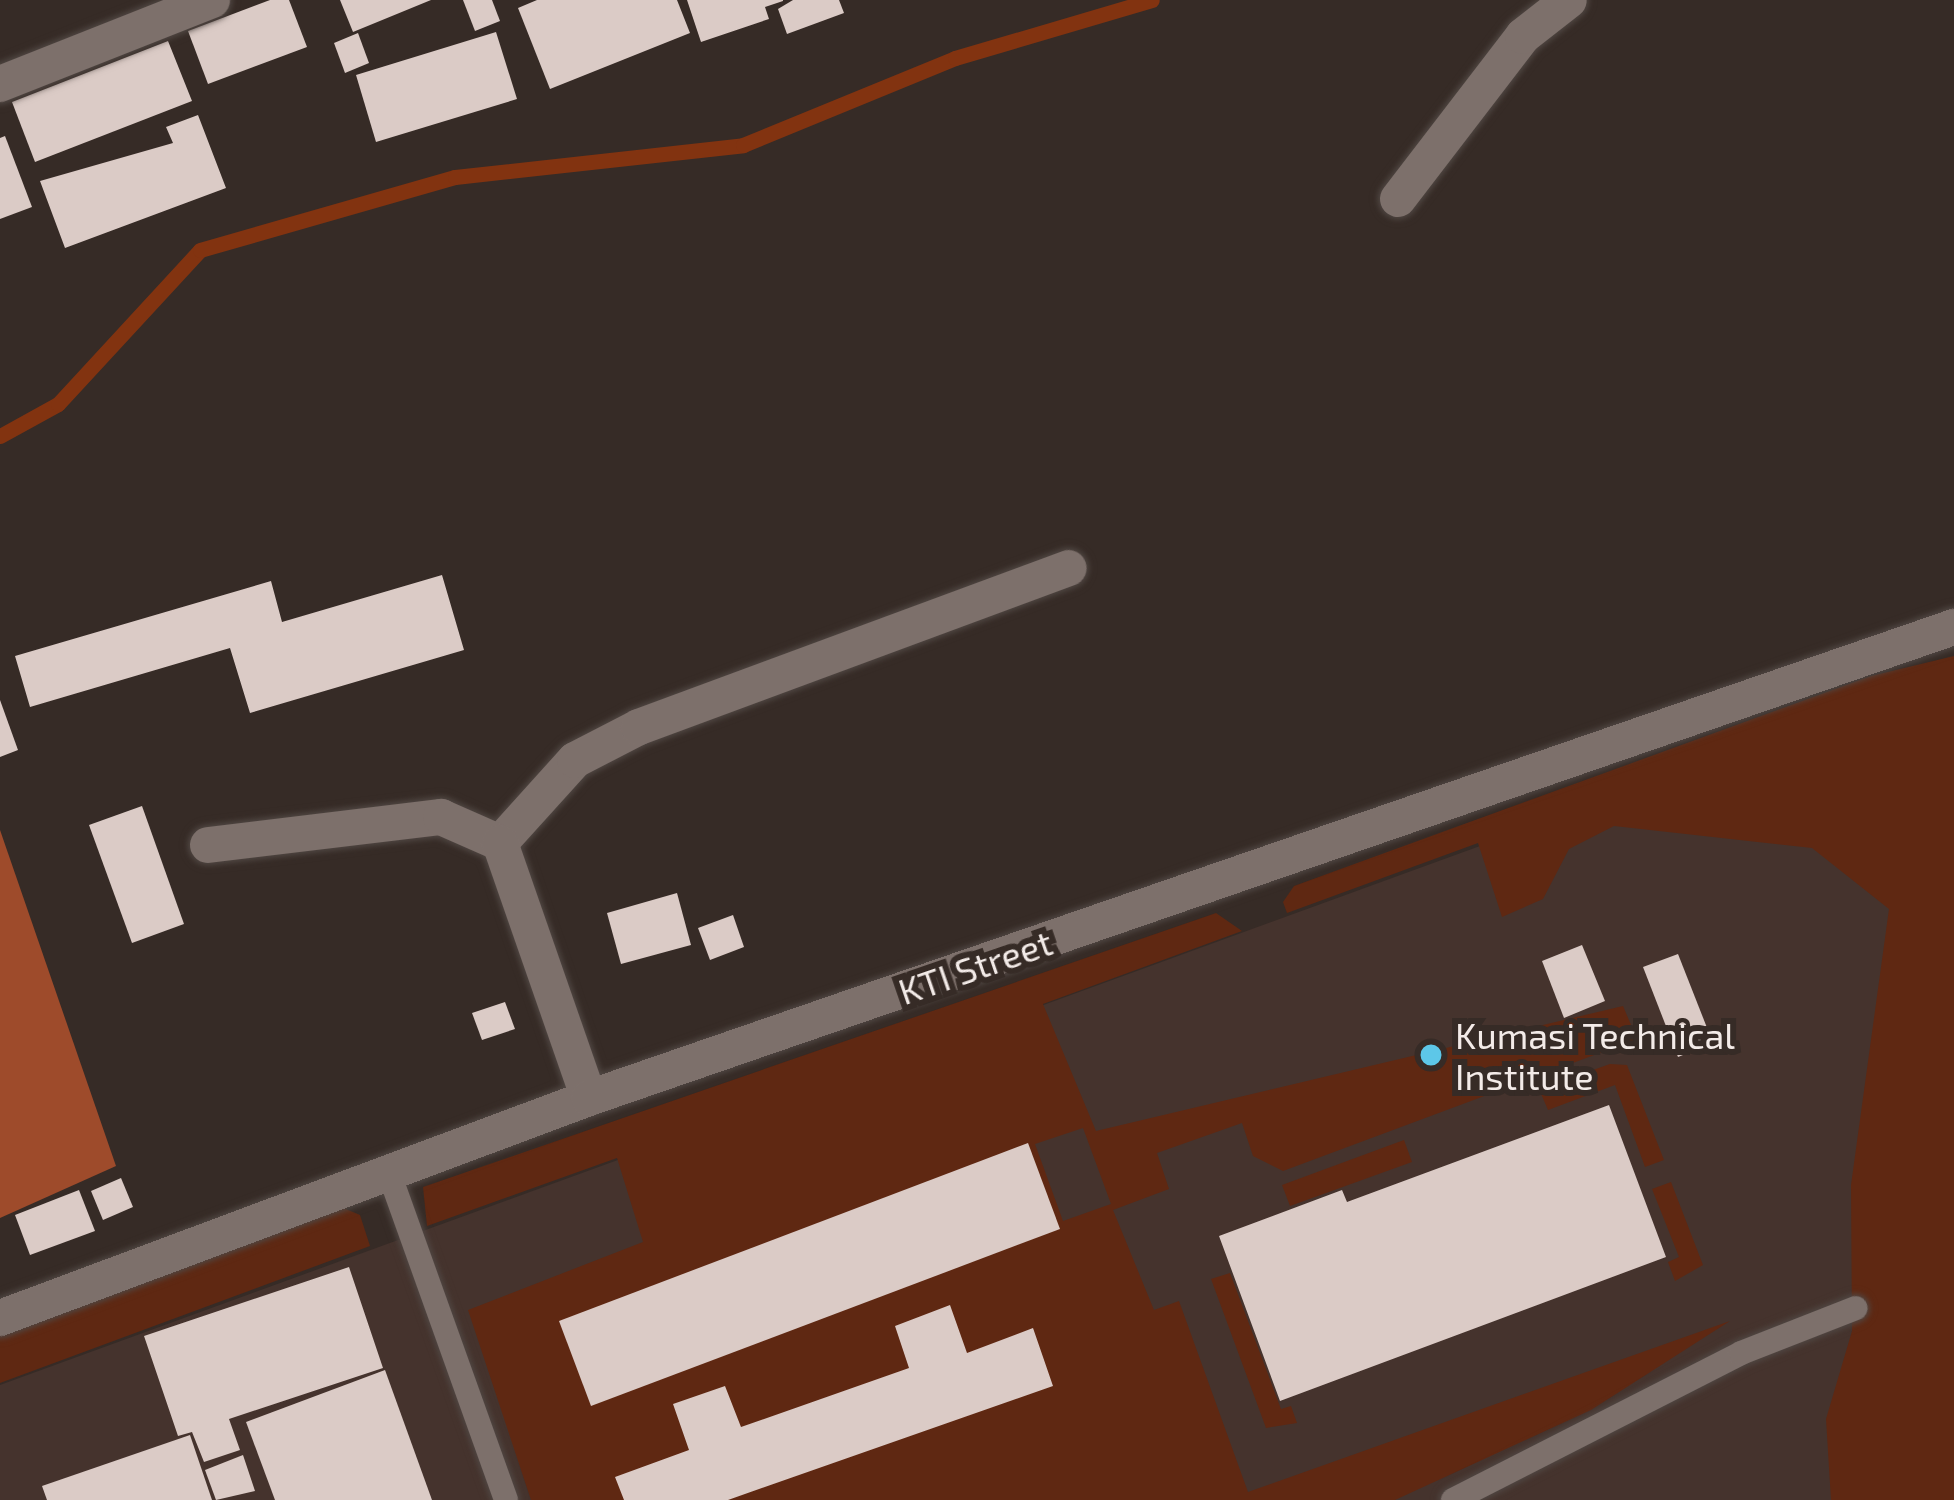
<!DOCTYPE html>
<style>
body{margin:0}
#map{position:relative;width:1954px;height:1500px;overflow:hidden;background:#362b26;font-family:"Exo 2",sans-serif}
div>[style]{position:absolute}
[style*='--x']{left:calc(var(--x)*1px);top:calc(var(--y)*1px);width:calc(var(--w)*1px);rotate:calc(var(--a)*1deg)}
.built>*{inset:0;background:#45332d}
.green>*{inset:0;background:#5f2812}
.forest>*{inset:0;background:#9e4b2b}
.stream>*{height:15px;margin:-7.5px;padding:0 7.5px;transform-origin:7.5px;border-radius:7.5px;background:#823310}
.building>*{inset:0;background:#dbcbc6}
.roads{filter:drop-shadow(0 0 3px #504743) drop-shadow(0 0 3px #504743)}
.lane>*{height:24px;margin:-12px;padding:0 12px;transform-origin:12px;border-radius:12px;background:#7d706b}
.street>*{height:36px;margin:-18px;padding:0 18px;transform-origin:18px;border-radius:18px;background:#7d706b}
.dots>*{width:33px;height:33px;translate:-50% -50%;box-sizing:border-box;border:6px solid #362b26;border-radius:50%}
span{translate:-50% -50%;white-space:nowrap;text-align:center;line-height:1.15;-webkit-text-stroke:12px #362b26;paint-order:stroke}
.street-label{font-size:36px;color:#f3ebe8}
.poi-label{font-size:36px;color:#f3ebe8}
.left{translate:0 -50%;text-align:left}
</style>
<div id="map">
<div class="built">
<div style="clip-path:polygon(1954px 702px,1954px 1500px,0 1500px,0 1385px,1815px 724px)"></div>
</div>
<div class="green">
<div style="clip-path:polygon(1954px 656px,1954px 1500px,1831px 1500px,1826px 1419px,1852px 1331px,1851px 1185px,1889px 909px,1812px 848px,1614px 826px,1569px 849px,1543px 899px,1502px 917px,1478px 843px,1287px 913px,1283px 902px,1294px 886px,1871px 676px)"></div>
<div style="clip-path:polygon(evenodd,1216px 913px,1242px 931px,1043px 1004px,1096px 1131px,1623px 1006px,1637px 1039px,1283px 1171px,1253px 1156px,1242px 1123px,1157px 1153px,1169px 1189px,1113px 1210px,1154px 1310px,1179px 1301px,1248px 1492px,1730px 1321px,1591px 1410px,1395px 1500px,531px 1500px,468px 1310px,643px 1242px,617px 1158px,427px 1226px,423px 1187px,1216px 913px,1083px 1128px,1111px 1204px,1063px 1221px,1035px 1144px,1083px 1128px)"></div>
<div style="clip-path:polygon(1610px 1064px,1627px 1065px,1664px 1160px,1645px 1167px,1615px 1085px,1548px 1110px,1539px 1089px)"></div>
<div style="clip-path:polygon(1404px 1140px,1412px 1162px,1290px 1206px,1282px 1185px)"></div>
<div style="clip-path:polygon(1671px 1182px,1703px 1265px,1675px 1281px,1668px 1262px,1679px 1257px,1652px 1189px)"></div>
<div style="clip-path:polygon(341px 1207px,360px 1215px,370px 1246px,0 1383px,0 1332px)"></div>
<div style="clip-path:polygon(1230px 1273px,1281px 1409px,1291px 1406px,1297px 1423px,1266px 1428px,1211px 1279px)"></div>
</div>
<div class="forest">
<div style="clip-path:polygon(0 830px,116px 1166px,0 1218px)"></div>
</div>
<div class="stream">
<div style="--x:0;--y:436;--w:66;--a:-28.9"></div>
<div style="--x:58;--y:404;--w:209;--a:-47.3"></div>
<div style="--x:200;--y:250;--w:265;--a:-16"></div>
<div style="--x:455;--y:177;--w:290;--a:-6.3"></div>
<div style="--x:743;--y:145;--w:229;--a:-22.3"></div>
<div style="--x:955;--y:58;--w:205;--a:-16.4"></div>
</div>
<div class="building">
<div style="clip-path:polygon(270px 0,289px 0,307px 47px,208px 84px,188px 31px)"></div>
<div style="clip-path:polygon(340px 0,431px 0,353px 32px)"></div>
<div style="clip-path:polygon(463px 0,492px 0,500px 21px,475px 31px)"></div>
<div style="clip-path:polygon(537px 0,677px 0,690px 33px,550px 89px,518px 8px)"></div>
<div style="clip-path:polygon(687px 0,783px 0,783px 1px,765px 7px,769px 19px,701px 42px)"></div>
<div style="clip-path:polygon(793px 0,839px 0,844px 13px,787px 34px,778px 9px)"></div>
<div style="clip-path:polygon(496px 32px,517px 99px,376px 142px,356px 75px)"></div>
<div style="clip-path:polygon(358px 33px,369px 63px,345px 73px,334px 43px)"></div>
<div style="clip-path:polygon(168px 41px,192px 101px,35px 162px,12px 102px)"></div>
<div style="clip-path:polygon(198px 115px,226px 188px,65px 248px,40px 181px,173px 143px,166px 127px)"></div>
<div style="clip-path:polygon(5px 136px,32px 207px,0 219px,0 138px)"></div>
<div style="clip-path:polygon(442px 575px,464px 650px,250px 713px,230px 648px,30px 707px,15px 656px,271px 581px,282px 622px)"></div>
<div style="clip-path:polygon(0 700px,18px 750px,0 757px)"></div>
<div style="clip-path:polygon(142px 806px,184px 924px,132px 943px,89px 825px)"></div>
<div style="clip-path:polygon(677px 893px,691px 945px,621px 964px,607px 913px)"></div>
<div style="clip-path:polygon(733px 915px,744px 947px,710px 960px,698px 928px)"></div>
<div style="clip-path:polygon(1582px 945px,1605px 1001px,1564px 1018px,1542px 961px)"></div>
<div style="clip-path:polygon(1678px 954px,1713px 1043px,1678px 1057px,1643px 967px)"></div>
<div style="clip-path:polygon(505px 1002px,515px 1029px,482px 1040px,472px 1013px)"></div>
<div style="clip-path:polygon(1609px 1105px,1666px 1257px,1280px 1401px,1219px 1236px,1342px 1190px,1347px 1202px)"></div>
<div style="clip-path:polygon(1028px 1143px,1060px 1229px,591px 1406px,559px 1321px)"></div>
<div style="clip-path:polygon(121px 1178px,133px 1207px,103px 1220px,91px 1191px)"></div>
<div style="clip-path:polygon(79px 1190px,95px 1231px,30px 1255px,15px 1215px)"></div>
<div style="clip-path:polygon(349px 1267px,383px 1368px,229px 1419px,240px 1450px,204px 1462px,192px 1432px,178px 1436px,144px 1336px)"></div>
<div style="clip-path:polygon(950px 1305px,967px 1353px,1033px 1328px,1053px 1386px,728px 1500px,624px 1500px,615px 1477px,689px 1450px,673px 1404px,725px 1386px,741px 1427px,909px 1368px,895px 1326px)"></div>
<div style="clip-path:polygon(385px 1370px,432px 1500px,275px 1500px,246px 1422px)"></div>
<div style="clip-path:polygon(190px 1435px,212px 1500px,47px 1500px,42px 1486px)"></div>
<div style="clip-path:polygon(243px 1455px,255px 1491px,216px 1500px,205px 1470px)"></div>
</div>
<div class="roads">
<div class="lane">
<div style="--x:389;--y:1173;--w:347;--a:70.3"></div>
<div style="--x:1453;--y:1500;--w:323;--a:-27"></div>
<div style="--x:1741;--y:1353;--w:123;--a:-21.4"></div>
</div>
<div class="street">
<div style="--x:0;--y:84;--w:228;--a:-21.6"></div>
<div style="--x:1398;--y:199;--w:205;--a:-52.5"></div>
<div style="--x:1523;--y:36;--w:58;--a:-38"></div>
<div style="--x:500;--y:843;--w:112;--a:-47.9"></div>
<div style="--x:575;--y:760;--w:72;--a:-27.3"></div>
<div style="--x:639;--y:727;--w:458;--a:-20.3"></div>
<div style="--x:208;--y:845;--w:235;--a:-6.9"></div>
<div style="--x:441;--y:817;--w:64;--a:23.8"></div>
<div style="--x:500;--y:843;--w:270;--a:70.8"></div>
<div style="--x:0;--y:1318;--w:629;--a:-20.48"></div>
<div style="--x:589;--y:1098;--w:1444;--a:-19.04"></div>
</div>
</div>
<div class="dots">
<div style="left:1431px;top:1055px;background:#5dc7e8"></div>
</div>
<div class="street-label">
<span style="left:975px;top:966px;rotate:-19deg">KTI Street</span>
</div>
<div class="poi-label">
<span class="left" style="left:1455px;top:1055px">Kumasi Technical<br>Institute</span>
</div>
</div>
